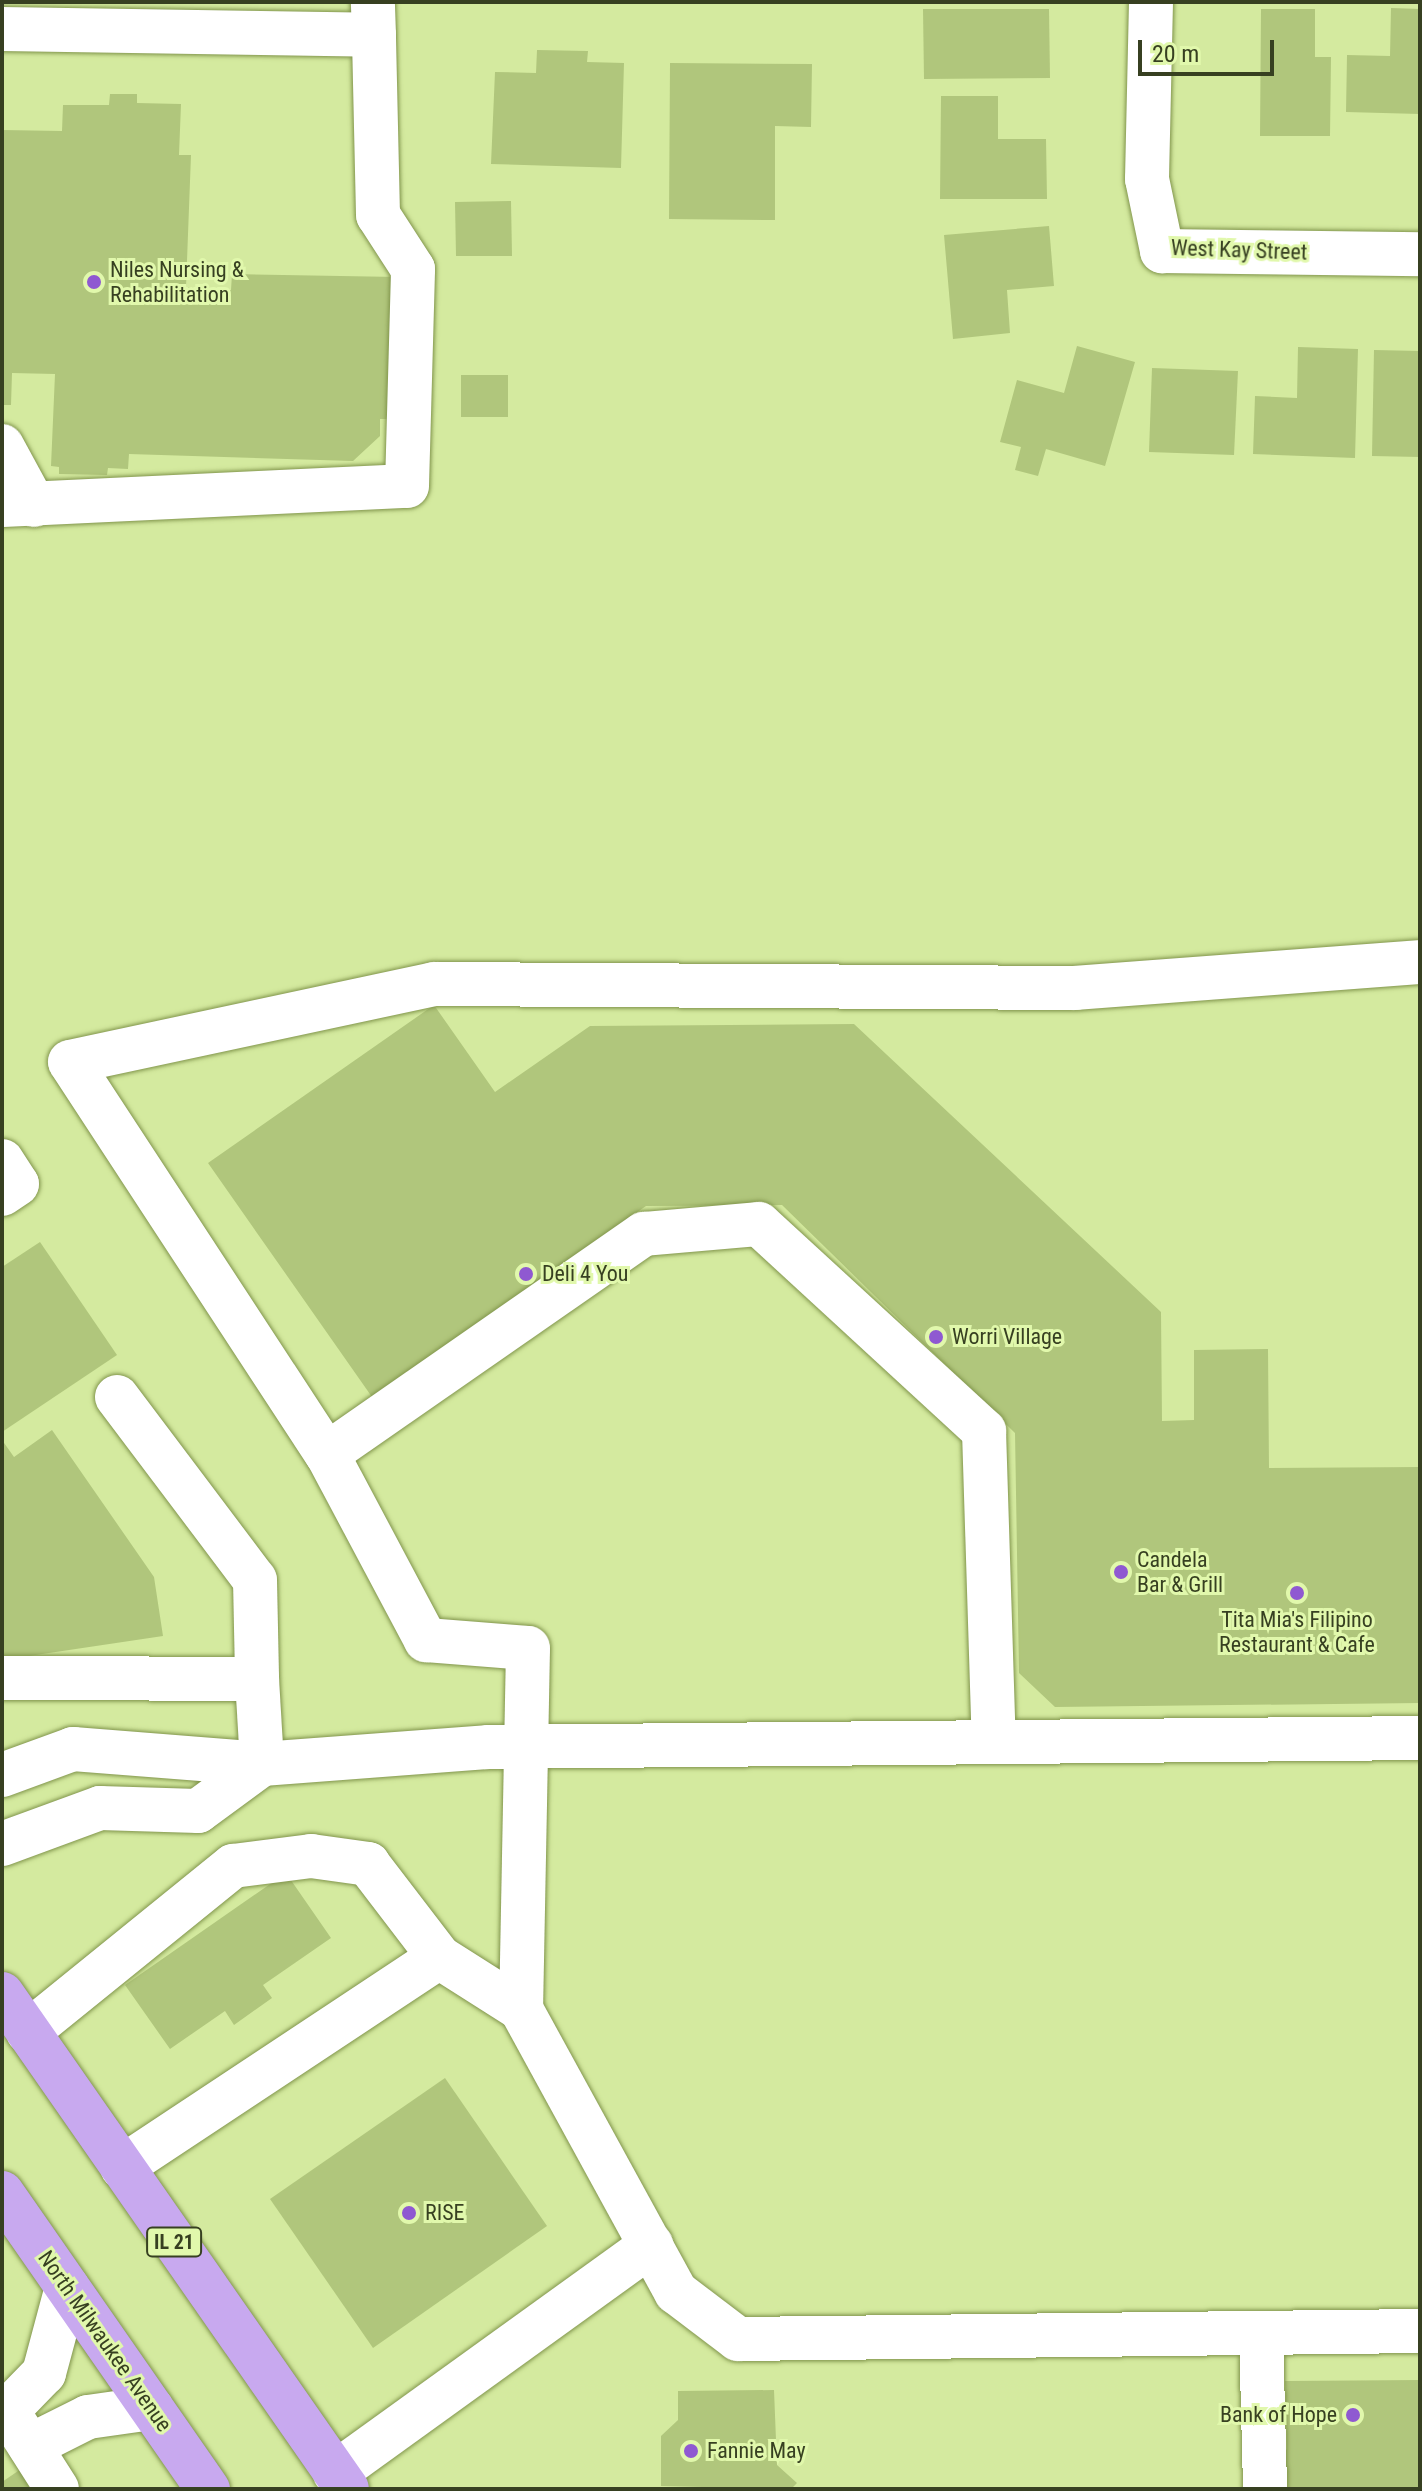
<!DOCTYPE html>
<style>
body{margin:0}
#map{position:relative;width:1422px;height:2491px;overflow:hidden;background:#d4ea9f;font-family:"Roboto Condensed",sans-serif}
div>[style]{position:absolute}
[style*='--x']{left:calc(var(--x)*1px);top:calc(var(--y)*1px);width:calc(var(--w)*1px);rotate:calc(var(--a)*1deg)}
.building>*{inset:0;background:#b0c67c}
.roads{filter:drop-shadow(0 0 2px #81954c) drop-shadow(0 0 2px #81954c)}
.minor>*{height:44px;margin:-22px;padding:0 22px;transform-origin:22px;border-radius:22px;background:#fff}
.major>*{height:44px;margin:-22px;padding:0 22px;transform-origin:22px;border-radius:22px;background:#c8a9ef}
.dots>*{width:22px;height:22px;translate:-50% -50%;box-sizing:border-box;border:4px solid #e1f8ac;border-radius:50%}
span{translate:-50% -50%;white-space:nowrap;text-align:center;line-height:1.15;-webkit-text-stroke:6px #e1f8ac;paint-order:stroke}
.shield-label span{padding:2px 6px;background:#e1f8ac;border:2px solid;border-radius:6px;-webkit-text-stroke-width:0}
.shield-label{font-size:20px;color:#374021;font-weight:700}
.street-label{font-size:22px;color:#374021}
.poi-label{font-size:22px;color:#374021}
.left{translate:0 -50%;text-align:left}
.right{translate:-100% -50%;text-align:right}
.frame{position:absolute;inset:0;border:4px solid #374021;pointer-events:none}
.scale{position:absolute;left:1138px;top:40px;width:136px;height:36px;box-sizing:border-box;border:4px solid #374021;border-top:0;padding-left:10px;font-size:24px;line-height:28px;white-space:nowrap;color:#374021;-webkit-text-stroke:6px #e1f8ac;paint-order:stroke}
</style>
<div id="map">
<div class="building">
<div style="clip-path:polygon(1391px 8px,1420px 9px,1420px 114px,1346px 112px,1347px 55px,1390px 56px)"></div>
<div style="clip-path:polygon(923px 9px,1049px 9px,1050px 78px,924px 79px)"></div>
<div style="clip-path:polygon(1261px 9px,1315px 9px,1315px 57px,1331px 57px,1330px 136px,1260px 136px)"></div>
<div style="clip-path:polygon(537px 50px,588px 51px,587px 62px,624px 63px,621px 168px,491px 164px,495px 72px,536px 73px)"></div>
<div style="clip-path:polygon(670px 63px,812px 64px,811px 127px,775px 126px,775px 220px,669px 219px)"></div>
<div style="clip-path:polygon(110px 94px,137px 94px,137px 103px,181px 104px,179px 155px,191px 155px,186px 287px,231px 290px,232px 274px,398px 277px,392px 419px,380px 419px,380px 436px,353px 461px,129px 454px,128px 469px,108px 468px,107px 475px,59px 474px,59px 467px,51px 466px,55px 374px,12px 373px,11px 405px,2px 405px,2px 130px,62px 131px,63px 105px,109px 105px)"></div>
<div style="clip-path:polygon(941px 96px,998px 96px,998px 139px,1046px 139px,1047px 199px,940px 199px)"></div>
<div style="clip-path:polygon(511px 201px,512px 256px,456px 256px,455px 202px)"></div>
<div style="clip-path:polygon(1049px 226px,1054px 286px,1007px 290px,1010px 333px,953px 339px,944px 235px)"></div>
<div style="clip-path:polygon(1077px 346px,1135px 362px,1105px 466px,1046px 449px,1038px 476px,1015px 470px,1021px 447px,1000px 442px,1017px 380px,1064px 393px)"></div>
<div style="clip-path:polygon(1298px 347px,1358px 349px,1355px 458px,1253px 454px,1255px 396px,1297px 398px)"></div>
<div style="clip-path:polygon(1374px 350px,1420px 351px,1420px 457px,1372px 456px)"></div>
<div style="clip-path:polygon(1152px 368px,1238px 371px,1234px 455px,1149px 452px)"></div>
<div style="clip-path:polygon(461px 375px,508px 375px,508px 417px,461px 417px)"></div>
<div style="clip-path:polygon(434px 1005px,495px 1092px,590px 1026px,854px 1024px,1161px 1312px,1162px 1421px,1194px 1420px,1194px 1350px,1268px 1349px,1269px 1468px,1420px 1467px,1420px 1703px,1055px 1707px,1019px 1673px,1015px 1433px,782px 1205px,646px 1206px,372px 1397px,208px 1163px)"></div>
<div style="clip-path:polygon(40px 1242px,117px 1355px,2px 1432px,2px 1267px)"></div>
<div style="clip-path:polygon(52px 1430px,154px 1577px,163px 1636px,2px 1660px,2px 1440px,14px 1457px)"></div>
<div style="clip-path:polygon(286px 1873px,331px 1938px,263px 1985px,272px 1998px,234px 2025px,225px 2011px,170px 2049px,125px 1985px)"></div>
<div style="clip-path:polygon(445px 2078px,547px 2226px,373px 2348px,270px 2199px)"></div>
<div style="clip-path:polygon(1420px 2380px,1420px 2489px,1280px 2489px,1280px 2458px,1287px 2449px,1285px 2381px)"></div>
<div style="clip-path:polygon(774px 2390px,777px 2465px,797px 2483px,791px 2489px,661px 2486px,661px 2436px,678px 2420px,678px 2391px)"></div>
<div style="clip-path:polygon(21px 2469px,35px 2489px,2px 2489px,2px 2482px)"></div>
</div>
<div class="roads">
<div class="minor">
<div style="--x:1151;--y:2;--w:177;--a:91.3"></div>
<div style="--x:1147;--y:179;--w:74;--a:78.2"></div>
<div style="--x:1162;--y:251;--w:258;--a:0.7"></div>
<div style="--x:2;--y:29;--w:372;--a:0.9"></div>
<div style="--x:374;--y:35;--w:33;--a:-92"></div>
<div style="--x:2;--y:446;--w:67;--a:61.5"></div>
<div style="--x:2;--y:505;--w:405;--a:-2.7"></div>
<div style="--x:407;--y:486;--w:217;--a:-88.4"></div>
<div style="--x:413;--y:269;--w:64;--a:-122.9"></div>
<div style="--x:378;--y:215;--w:180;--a:-91.3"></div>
<div style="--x:1420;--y:962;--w:345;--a:175.7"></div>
<div style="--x:1076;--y:988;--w:642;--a:-179.64"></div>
<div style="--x:434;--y:984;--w:372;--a:167.9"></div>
<div style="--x:70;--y:1062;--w:469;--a:56.8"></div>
<div style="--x:327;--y:1454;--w:211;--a:62"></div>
<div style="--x:426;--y:1640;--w:102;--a:4.5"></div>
<div style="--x:528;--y:1648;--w:361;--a:91.1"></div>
<div style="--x:521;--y:2009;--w:323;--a:61.3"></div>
<div style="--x:676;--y:2292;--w:78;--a:37.2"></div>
<div style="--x:738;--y:2339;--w:682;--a:-0.67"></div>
<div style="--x:2;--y:1161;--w:27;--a:57"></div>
<div style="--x:17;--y:1184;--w:18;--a:146"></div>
<div style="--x:117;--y:1397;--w:229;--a:53"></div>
<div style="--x:255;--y:1580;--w:99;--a:88.8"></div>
<div style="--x:327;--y:1454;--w:386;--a:-34.8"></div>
<div style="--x:644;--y:1234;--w:115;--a:-5"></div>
<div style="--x:759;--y:1224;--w:306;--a:42.6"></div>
<div style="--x:984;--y:1431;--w:311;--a:88.2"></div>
<div style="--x:2;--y:1678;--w:255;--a:0.2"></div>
<div style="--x:257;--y:1679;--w:85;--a:86.6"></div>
<div style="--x:2;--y:1775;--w:76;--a:-20.1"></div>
<div style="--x:73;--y:1749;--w:190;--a:4.5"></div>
<div style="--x:262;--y:1764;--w:227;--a:-4.3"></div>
<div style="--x:488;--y:1747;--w:932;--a:-0.55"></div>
<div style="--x:2;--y:1844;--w:104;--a:-20.2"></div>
<div style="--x:100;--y:1808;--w:98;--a:1.8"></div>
<div style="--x:198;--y:1811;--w:79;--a:-36.3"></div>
<div style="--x:28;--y:2032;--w:264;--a:-39"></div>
<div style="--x:233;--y:1866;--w:79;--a:-7.3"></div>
<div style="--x:311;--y:1856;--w:58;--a:8"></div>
<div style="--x:368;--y:1864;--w:117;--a:52.6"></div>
<div style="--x:439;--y:1957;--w:97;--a:32.4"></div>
<div style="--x:122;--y:2167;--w:380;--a:-33.5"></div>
<div style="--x:1261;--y:2333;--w:156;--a:88.5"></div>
<div style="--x:7;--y:2411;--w:53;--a:-45.8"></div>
<div style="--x:44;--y:2373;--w:89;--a:-75"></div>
<div style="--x:15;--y:2423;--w:78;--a:57.5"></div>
<div style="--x:30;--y:2446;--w:65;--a:-26.6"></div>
<div style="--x:88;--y:2417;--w:64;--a:-8.1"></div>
<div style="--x:335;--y:2473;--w:390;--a:-35.8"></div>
</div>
<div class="major">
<div style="--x:2;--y:1994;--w:603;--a:55.12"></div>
<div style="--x:2;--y:2193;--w:361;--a:55.2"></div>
</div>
</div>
<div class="dots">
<div style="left:94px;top:282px;background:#8f59d1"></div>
<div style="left:526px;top:1274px;background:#8f59d1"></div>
<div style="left:936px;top:1337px;background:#8f59d1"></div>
<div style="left:1121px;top:1572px;background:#8f59d1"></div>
<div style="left:1297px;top:1593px;background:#8f59d1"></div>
<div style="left:409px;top:2213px;background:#8f59d1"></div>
<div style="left:1353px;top:2415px;background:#8f59d1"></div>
<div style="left:691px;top:2451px;background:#8f59d1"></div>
</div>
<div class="shield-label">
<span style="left:174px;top:2242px">IL 21</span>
</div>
<div class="street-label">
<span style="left:1239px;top:250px;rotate:2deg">West Kay Street</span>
<span style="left:105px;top:2341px;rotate:55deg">North Milwaukee Avenue</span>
</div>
<div class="poi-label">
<span class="left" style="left:110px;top:282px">Niles Nursing &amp;<br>Rehabilitation</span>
<span class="left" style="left:542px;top:1274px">Deli 4 You</span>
<span class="left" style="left:952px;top:1337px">Worri Village</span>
<span class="left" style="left:1137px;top:1572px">Candela<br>Bar &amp; Grill</span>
<span style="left:1297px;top:1632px">Tita Mia's Filipino<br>Restaurant &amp; Cafe</span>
<span class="left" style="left:425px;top:2213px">RISE</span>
<span class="right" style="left:1337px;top:2415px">Bank of Hope</span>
<span class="left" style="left:707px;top:2451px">Fannie May</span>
</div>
<div class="frame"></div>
<div class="scale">20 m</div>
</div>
